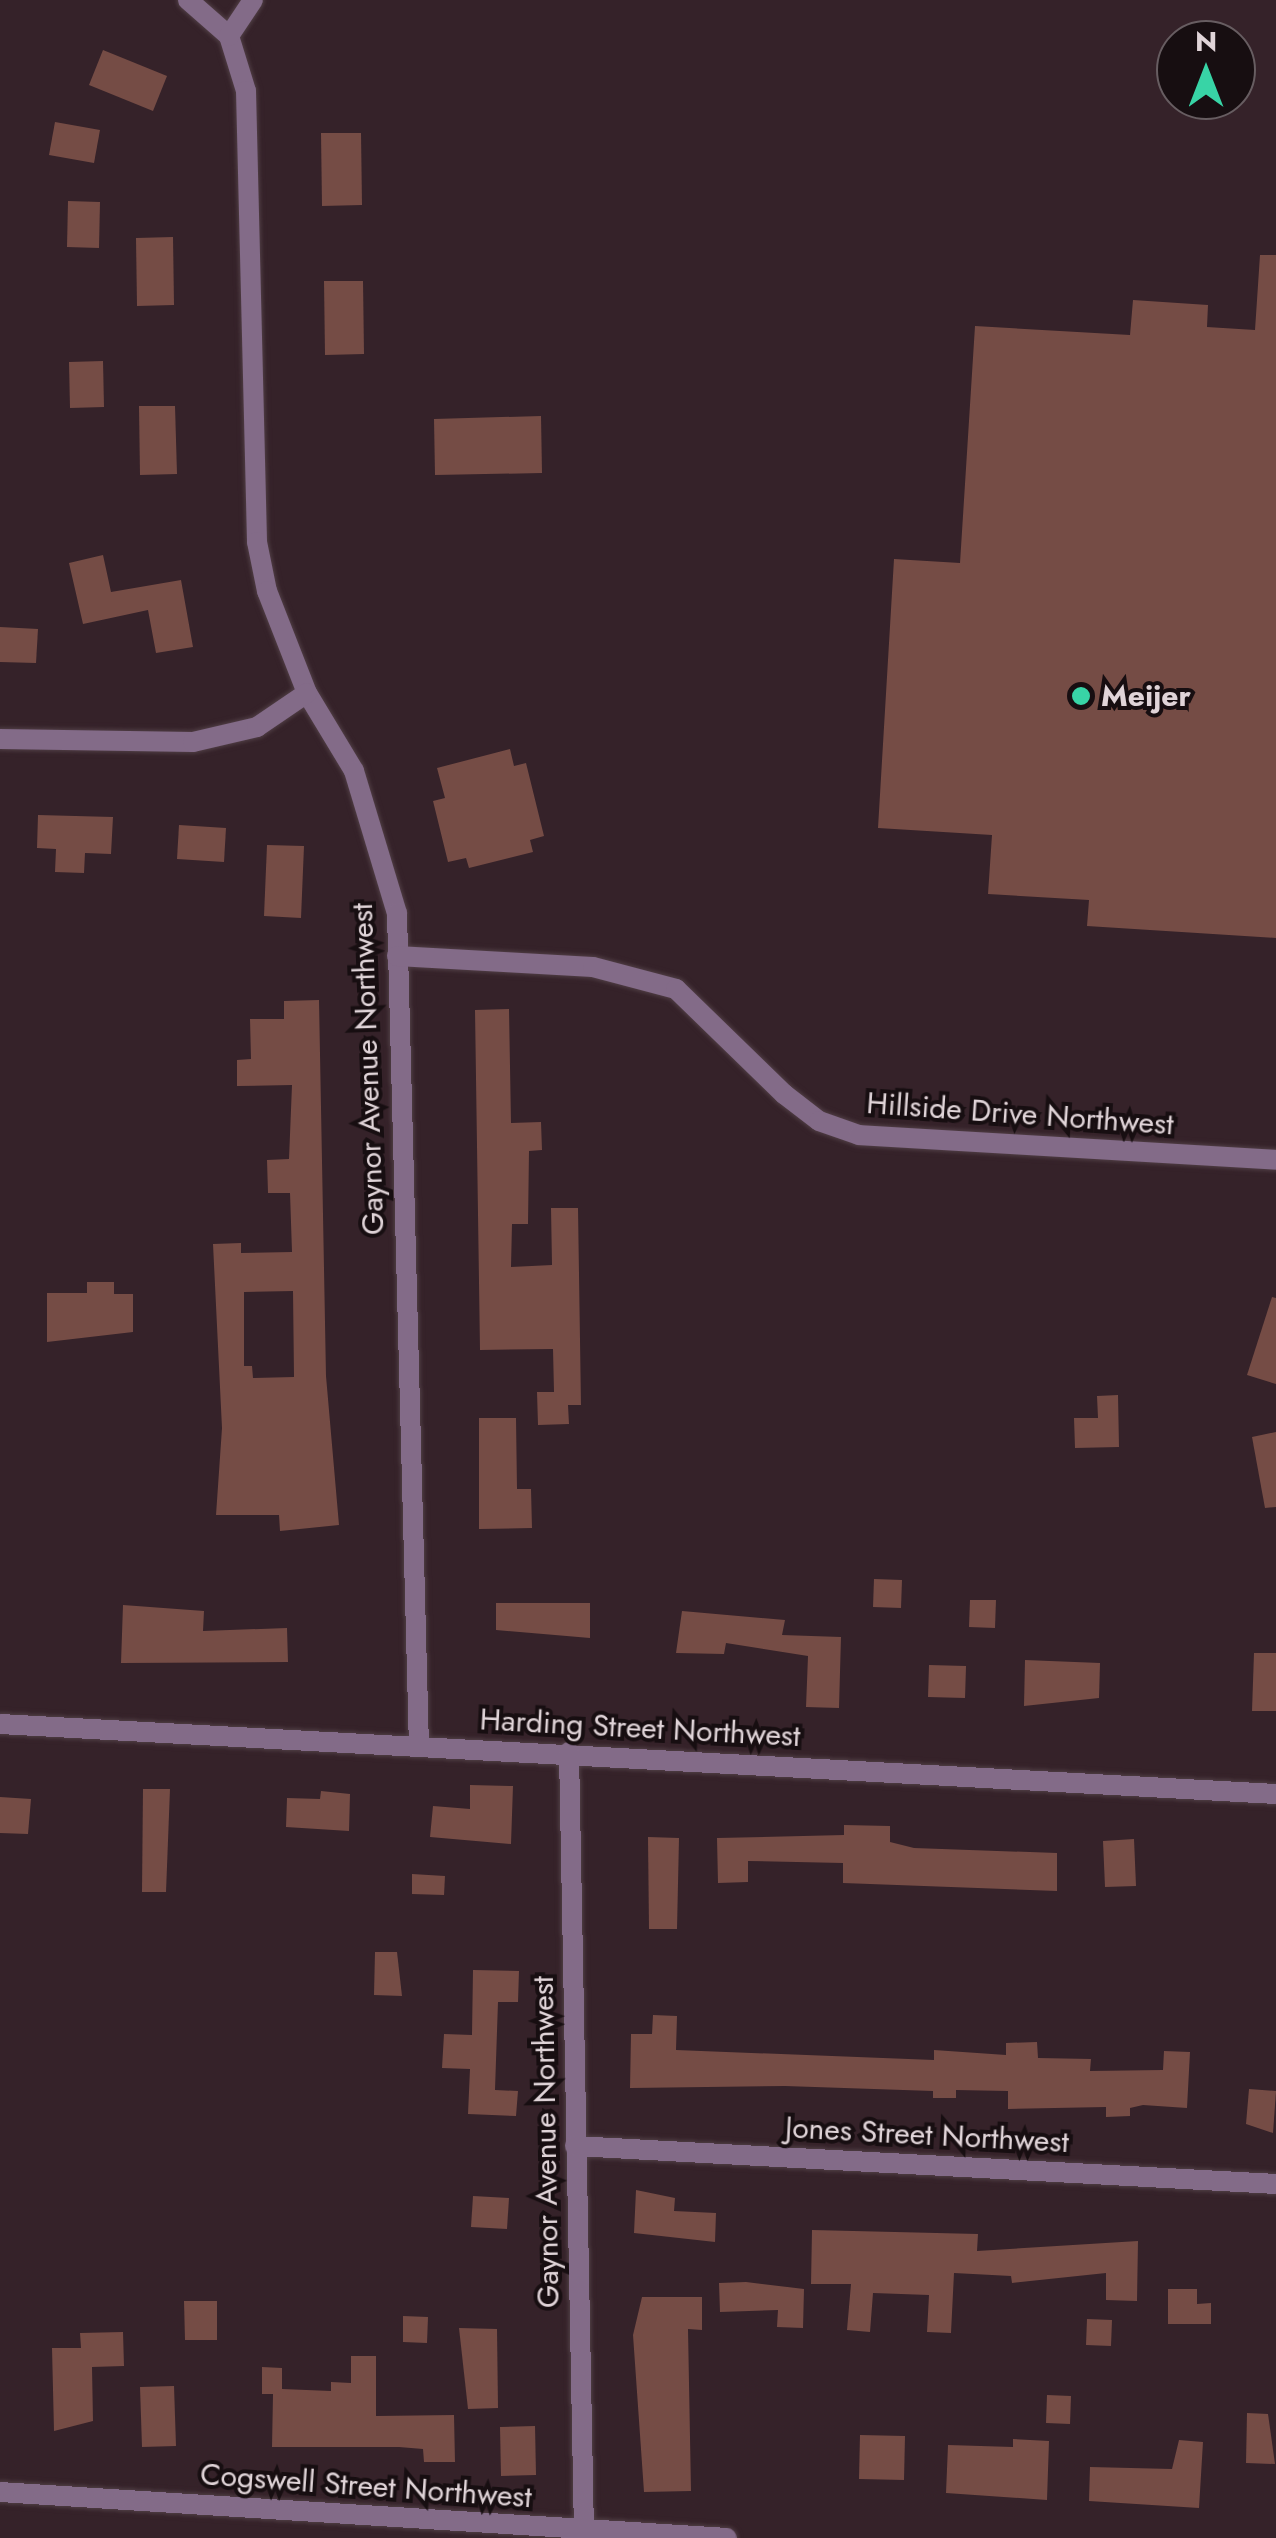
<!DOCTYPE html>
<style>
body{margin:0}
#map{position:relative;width:1276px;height:2538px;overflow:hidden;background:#352229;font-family:Jost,sans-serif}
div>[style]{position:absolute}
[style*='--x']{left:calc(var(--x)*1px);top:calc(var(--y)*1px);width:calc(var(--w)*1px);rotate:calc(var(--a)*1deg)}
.building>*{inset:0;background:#754c45}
.roads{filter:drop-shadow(0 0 2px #503e45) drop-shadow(0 0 2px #503e45)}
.minor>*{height:20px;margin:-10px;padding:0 10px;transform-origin:10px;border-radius:10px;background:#836b88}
.dots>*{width:28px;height:28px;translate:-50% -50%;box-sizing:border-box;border:5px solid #170e11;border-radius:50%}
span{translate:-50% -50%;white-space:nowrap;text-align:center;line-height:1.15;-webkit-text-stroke:8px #170e11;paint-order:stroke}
.poi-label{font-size:30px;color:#e0d4d8;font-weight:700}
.left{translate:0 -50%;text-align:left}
.street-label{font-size:30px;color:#e0d4d8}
.north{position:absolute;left:1156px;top:20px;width:100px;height:100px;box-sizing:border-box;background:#170e11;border:2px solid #675d61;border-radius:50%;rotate:0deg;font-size:28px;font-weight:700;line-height:40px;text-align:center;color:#e0d4d8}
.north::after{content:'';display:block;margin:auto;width:35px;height:45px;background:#38d4a6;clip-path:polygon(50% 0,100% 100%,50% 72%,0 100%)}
</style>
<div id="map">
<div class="building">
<div style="clip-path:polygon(103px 50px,167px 76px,153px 111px,89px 85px)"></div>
<div style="clip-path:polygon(55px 122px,100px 130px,94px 163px,49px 155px)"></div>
<div style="clip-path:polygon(321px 133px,361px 133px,362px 205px,322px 206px)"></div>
<div style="clip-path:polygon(68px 201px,100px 202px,99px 248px,67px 247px)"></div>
<div style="clip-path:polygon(173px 237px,174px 305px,137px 306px,136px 238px)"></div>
<div style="clip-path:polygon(1260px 255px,1276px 255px,1276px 938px,1087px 926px,1089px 900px,988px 894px,992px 835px,878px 828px,894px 559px,960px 563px,975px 326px,1130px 335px,1133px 300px,1208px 305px,1207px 327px,1255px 330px)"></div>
<div style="clip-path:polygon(324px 281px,363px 281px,364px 354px,325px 355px)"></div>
<div style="clip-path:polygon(103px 361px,104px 407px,70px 408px,69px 362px)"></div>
<div style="clip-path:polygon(139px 406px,175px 406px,177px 474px,140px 475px)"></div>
<div style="clip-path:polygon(541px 416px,542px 473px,435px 475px,434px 419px)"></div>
<div style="clip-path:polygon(103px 555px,111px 592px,181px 580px,193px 647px,156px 653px,148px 610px,83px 624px,69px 563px)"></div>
<div style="clip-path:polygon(0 627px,38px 629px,36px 663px,0 662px)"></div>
<div style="clip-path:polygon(510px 749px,514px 766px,526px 763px,544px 836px,530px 840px,533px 852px,469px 868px,466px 858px,448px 862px,433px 801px,445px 798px,437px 768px)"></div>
<div style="clip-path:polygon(38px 815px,113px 817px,111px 854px,85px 853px,84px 873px,55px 872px,56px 849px,37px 848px)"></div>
<div style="clip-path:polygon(179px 825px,226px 828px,224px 862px,177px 859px)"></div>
<div style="clip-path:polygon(267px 845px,304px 846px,301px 918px,264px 916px)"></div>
<div style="clip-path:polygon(evenodd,319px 1000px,326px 1376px,339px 1525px,280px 1531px,279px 1515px,216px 1515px,222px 1428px,213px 1244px,241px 1243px,241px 1253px,292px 1252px,290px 1193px,268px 1193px,267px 1160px,289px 1159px,292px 1085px,237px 1086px,237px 1060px,251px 1059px,250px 1019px,284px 1019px,284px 1001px,319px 1000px,293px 1291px,294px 1377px,253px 1378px,252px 1366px,244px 1366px,244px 1292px,293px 1291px)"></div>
<div style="clip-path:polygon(509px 1009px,511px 1123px,541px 1122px,542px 1150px,529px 1151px,528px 1224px,512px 1224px,511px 1267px,552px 1265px,551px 1208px,578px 1208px,581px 1405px,568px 1405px,569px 1424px,538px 1425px,537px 1392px,554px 1392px,553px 1349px,480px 1350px,475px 1010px)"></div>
<div style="clip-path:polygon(87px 1282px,114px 1282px,114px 1294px,133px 1294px,133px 1332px,47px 1342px,47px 1293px,87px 1293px)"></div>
<div style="clip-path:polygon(1272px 1297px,1276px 1298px,1276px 1384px,1247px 1375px)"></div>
<div style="clip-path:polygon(1118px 1395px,1119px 1447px,1075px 1448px,1074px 1418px,1098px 1418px,1097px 1396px)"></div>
<div style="clip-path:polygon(479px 1418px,516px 1418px,517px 1489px,531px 1489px,532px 1528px,479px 1529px)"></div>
<div style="clip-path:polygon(1276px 1432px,1276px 1507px,1265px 1508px,1252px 1437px)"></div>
<div style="clip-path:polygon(874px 1579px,902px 1580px,901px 1608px,873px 1607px)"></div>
<div style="clip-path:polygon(970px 1600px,996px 1600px,995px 1628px,969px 1627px)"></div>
<div style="clip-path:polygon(496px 1603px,590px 1603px,590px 1638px,496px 1630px)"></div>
<div style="clip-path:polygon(123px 1605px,204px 1611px,203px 1631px,287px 1628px,288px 1662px,121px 1663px)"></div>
<div style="clip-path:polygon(682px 1611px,785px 1620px,782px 1635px,841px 1637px,839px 1708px,806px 1707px,808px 1656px,726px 1643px,724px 1654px,676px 1653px)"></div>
<div style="clip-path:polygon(1254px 1653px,1276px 1653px,1276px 1711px,1252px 1711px)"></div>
<div style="clip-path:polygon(1025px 1660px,1100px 1663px,1099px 1698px,1024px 1706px)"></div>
<div style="clip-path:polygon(929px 1665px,966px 1666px,965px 1698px,928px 1697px)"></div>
<div style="clip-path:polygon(470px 1785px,513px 1786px,511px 1844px,430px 1837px,433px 1806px,470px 1809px)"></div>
<div style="clip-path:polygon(143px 1789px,170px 1789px,166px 1892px,142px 1892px)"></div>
<div style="clip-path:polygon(321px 1791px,350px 1794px,349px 1831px,286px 1827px,287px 1798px,320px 1799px)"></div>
<div style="clip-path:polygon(0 1797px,31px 1799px,28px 1834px,0 1833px)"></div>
<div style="clip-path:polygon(844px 1825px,890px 1826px,890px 1842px,914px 1848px,1057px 1853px,1057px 1891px,843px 1883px,843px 1863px,748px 1861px,748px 1882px,718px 1883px,717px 1838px,844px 1835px)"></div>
<div style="clip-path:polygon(648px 1837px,679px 1838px,677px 1929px,649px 1929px)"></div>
<div style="clip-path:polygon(1134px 1839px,1136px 1886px,1105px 1887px,1103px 1841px)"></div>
<div style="clip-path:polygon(412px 1874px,445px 1876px,444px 1895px,412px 1894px)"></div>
<div style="clip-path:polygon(375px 1952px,397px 1952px,402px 1996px,374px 1995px)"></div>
<div style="clip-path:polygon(473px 1970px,519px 1971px,518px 2002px,498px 2002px,495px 2090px,518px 2091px,516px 2116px,468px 2114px,470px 2069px,442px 2068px,444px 2034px,472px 2035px)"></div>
<div style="clip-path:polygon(653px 2015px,677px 2016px,676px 2050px,934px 2060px,934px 2050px,1006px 2055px,1006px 2043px,1037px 2042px,1038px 2058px,1091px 2059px,1090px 2071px,1163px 2070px,1164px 2051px,1190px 2052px,1187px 2108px,1143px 2105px,1130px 2108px,1130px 2116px,1106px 2117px,1106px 2107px,1008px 2109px,1008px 2091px,956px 2090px,956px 2098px,933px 2098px,933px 2091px,785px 2086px,630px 2088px,631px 2034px,652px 2034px)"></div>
<div style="clip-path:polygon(1249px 2089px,1276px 2091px,1273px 2133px,1246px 2124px)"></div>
<div style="clip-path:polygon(636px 2190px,675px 2198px,674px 2211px,716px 2213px,715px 2242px,634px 2233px)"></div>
<div style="clip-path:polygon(473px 2196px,509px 2198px,507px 2229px,471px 2227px)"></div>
<div style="clip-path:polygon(812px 2230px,978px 2234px,977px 2251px,1138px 2241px,1137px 2301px,1106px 2300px,1106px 2273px,1012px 2283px,1011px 2276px,954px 2273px,951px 2333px,927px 2332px,929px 2295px,873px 2293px,870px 2332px,847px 2330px,851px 2284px,811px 2284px)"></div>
<div style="clip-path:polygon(746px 2282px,804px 2289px,803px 2328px,777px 2327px,778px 2310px,720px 2312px,719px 2283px)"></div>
<div style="clip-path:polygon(1168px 2289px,1197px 2289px,1197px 2304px,1211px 2303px,1211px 2324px,1168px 2324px)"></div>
<div style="clip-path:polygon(642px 2297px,702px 2297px,702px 2330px,688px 2329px,691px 2491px,644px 2492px,633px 2335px)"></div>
<div style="clip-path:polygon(184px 2301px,217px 2301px,217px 2340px,185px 2340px)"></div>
<div style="clip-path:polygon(403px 2316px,428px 2317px,427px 2343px,403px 2342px)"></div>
<div style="clip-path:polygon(1087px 2319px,1112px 2320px,1111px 2346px,1086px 2345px)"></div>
<div style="clip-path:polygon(459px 2328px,497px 2329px,498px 2408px,468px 2409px)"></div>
<div style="clip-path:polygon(123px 2332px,124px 2366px,92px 2367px,93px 2421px,54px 2431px,52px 2348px,81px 2348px,80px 2333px)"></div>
<div style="clip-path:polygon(351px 2356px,376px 2356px,376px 2416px,454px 2415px,455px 2462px,424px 2462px,423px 2449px,399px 2447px,272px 2447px,273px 2394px,262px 2394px,262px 2367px,282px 2368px,282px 2389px,331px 2391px,331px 2382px,351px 2383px)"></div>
<div style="clip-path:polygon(174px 2386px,176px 2446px,142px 2447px,140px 2387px)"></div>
<div style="clip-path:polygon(1047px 2395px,1071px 2396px,1070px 2424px,1046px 2423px)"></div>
<div style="clip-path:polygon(1247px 2413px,1268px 2414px,1275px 2464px,1246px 2463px)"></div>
<div style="clip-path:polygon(535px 2426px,536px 2475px,501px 2476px,500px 2427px)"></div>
<div style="clip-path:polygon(860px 2435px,905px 2436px,904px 2480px,859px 2479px)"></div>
<div style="clip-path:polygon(1013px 2439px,1049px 2441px,1047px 2500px,946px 2493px,948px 2445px,1013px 2447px)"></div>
<div style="clip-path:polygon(1179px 2440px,1203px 2442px,1199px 2508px,1089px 2501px,1090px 2467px,1172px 2469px)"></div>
</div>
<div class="roads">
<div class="minor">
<div style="--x:188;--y:0;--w:55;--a:41.3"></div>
<div style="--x:229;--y:36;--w:58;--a:72.8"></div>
<div style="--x:246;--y:91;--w:451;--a:88.6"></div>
<div style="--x:257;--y:542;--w:50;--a:78.5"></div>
<div style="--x:267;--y:591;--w:110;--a:68.6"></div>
<div style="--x:307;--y:693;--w:91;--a:58.9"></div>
<div style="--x:354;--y:771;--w:148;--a:73.2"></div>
<div style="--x:397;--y:913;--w:834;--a:88.49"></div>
<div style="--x:229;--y:36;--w:43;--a:-56.3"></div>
<div style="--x:0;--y:739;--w:193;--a:0.9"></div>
<div style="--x:193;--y:742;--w:66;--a:-13.2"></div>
<div style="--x:257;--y:727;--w:60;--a:-34.2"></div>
<div style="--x:397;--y:956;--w:196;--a:3.2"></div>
<div style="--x:593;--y:967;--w:86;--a:14.8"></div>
<div style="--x:676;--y:989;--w:151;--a:44.2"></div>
<div style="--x:784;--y:1094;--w:44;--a:37.6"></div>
<div style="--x:819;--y:1121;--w:42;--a:19.3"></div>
<div style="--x:859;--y:1135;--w:418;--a:3.4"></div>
<div style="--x:0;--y:1724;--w:1278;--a:3.14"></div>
<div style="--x:569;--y:1752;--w:778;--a:88.9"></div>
<div style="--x:575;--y:2146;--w:702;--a:3.1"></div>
<div style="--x:0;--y:2492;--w:728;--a:3.62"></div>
</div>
</div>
<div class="dots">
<div style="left:1081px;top:696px;background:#38d4a6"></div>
</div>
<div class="poi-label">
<span class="left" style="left:1101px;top:696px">Meijer</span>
</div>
<div class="street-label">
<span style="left:368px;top:1069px;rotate:-92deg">Gaynor Avenue Northwest</span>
<span style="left:1020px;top:1114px;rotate:4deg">Hillside Drive Northwest</span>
<span style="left:640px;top:1728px;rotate:3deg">Harding Street Northwest</span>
<span style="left:927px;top:2135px;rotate:3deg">Jones Street Northwest</span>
<span style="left:546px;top:2142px;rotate:-91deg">Gaynor Avenue Northwest</span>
<span style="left:366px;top:2486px;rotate:4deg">Cogswell Street Northwest</span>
</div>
<div class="north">N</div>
</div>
